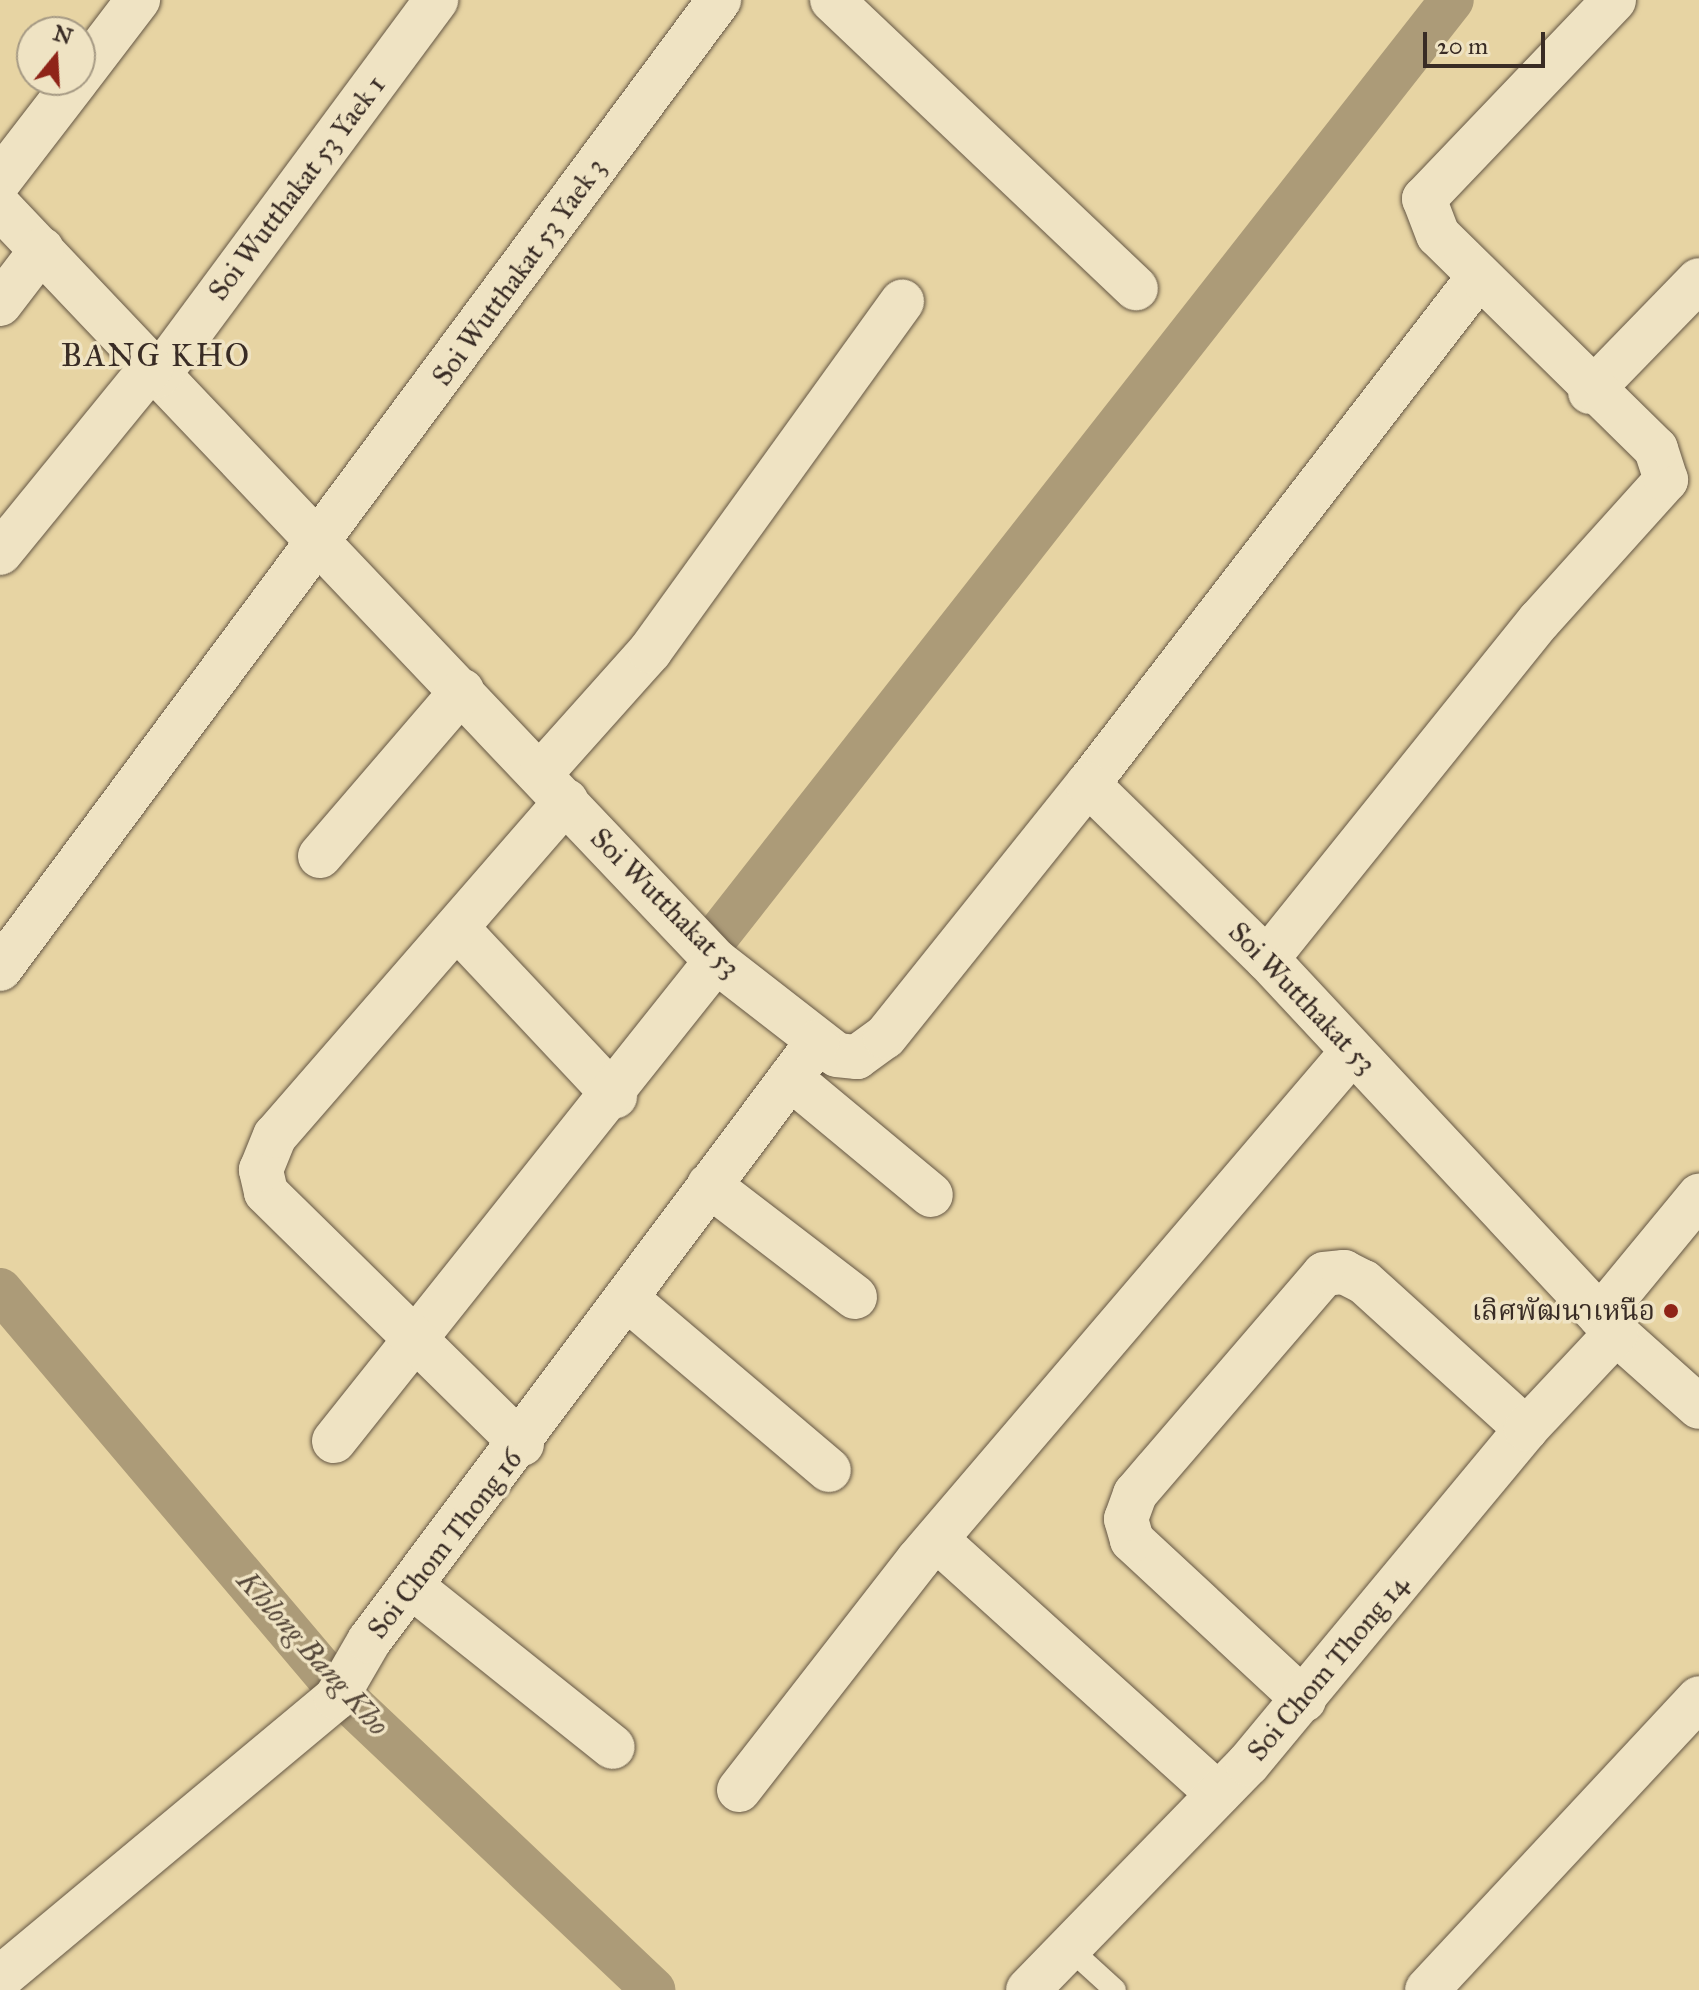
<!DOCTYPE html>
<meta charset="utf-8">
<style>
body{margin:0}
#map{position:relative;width:1699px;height:1990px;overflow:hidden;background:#e7d4a3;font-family:"IM FELL Great Primer","Noto Serif Thai",serif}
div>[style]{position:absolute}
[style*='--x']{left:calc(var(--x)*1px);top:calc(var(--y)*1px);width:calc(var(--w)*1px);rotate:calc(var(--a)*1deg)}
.canal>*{height:44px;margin:-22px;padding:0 22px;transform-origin:22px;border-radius:22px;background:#ac9b78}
.roads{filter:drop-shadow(0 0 2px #645644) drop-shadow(0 0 2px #645644)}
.lane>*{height:22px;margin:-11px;padding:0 11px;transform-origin:11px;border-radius:11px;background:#efe3c3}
.street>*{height:44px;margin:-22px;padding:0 22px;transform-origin:22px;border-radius:22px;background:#efe3c3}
.dots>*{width:22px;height:22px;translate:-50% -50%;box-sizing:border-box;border:4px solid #efe3c3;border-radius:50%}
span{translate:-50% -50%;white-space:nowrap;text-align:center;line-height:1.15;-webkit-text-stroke:7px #efe3c3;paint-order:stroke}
.street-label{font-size:28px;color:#392c25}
.poi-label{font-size:28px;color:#392c25}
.right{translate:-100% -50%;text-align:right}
.water-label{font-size:30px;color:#56483a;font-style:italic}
.quarter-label{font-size:32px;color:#392c25;letter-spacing:2px}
.north{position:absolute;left:16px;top:16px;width:80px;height:80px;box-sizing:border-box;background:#efe3c3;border:2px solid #a69a84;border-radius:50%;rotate:18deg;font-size:22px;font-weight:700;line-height:32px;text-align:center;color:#392c25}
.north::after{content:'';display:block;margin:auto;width:28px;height:36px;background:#8f2418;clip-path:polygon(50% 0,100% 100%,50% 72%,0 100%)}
.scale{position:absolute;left:1423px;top:32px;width:122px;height:36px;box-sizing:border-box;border:4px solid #392c25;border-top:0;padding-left:10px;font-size:24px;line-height:28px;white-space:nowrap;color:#392c25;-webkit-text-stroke:6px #efe3c3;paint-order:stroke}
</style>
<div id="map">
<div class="canal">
<div style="--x:719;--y:934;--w:1187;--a:-51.88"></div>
<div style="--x:0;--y:1290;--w:540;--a:49.73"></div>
<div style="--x:349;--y:1702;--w:419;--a:43.4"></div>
</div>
<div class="roads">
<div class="lane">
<div style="--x:1069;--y:1948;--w:62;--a:42.4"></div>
</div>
<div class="street">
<div style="--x:832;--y:0;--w:419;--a:43.5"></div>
<div style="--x:80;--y:76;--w:96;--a:-52.7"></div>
<div style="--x:0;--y:180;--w:126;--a:-52.4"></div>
<div style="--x:0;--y:207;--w:1040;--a:46.48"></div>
<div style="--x:716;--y:961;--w:153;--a:37.8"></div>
<div style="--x:837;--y:1055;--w:20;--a:6"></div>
<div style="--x:857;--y:1057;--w:34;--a:-36"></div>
<div style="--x:885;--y:1037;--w:324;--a:-51.3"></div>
<div style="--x:1088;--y:784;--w:637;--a:-52.39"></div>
<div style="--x:0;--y:304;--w:69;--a:-52.6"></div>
<div style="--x:158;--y:376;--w:468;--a:-53.5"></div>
<div style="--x:1590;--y:392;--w:156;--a:-45.8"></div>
<div style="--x:0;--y:553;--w:239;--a:-50.8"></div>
<div style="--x:541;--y:773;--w:164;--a:-48.2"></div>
<div style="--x:650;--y:651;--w:431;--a:-54.2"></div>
<div style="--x:1088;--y:784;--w:250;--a:44.4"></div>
<div style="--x:1267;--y:959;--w:512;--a:46.98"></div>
<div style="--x:1616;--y:1333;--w:111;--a:41.7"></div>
<div style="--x:320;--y:856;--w:218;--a:-49.3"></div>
<div style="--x:457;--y:928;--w:231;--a:46.8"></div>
<div style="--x:1267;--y:959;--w:434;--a:-51.2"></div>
<div style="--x:1539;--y:621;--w:190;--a:-48"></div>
<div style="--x:1666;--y:480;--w:33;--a:-108"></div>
<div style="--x:1656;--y:449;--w:305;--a:-135.5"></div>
<div style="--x:1438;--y:235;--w:39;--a:-111"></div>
<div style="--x:1424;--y:199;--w:275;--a:-46.3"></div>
<div style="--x:0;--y:969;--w:1207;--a:-53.42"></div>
<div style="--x:790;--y:1078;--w:183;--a:39.7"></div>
<div style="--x:709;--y:1185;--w:184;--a:37.5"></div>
<div style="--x:626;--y:1298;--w:266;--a:40.3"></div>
<div style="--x:1600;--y:1316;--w:156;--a:-50.5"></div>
<div style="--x:334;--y:1441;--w:613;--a:-51.49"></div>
<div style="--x:522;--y:1444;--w:359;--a:-135.5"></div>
<div style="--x:266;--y:1192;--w:23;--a:-103"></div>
<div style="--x:261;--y:1170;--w:37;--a:-68"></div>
<div style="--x:275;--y:1136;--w:444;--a:-49"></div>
<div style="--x:937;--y:1540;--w:379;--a:42.1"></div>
<div style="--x:411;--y:1586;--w:258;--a:38.6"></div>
<div style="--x:1304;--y:1700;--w:235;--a:-137.1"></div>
<div style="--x:1132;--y:1540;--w:22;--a:-106"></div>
<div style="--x:1126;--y:1519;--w:27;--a:-70"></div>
<div style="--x:1135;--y:1494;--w:290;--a:-49.3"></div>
<div style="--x:1324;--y:1274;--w:20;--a:-6"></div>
<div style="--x:1344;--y:1272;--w:22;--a:27"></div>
<div style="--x:1364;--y:1282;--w:219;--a:42.2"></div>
<div style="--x:739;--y:1790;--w:291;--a:-52.1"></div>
<div style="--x:918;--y:1560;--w:668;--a:-49.49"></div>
<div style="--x:0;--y:1978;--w:437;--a:-39.8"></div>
<div style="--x:336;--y:1698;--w:66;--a:-59.9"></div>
<div style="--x:369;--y:1641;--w:749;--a:-53.19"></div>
<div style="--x:1028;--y:1990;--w:315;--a:-45.8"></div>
<div style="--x:1248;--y:1764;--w:435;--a:-50.3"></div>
<div style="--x:1526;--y:1429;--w:132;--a:-46.8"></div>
<div style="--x:1427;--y:1990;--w:399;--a:-47"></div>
</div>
</div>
<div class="dots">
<div style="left:1671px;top:1311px;background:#8f2418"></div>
</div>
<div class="street-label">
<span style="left:297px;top:188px;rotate:-53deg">Soi Wutthakat 53 Yaek 1</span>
<span style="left:519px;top:272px;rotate:-54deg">Soi Wutthakat 53 Yaek 3</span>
<span style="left:665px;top:903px;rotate:45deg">Soi Wutthakat 53</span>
<span style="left:1302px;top:998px;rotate:46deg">Soi Wutthakat 53</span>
<span style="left:445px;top:1544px;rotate:-52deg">Soi Chom Thong 16</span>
<span style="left:1328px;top:1668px;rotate:-50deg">Soi Chom Thong 14</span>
</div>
<div class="poi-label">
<span class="right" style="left:1655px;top:1311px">เลิศพัฒนาเหนือ</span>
</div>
<div class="water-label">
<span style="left:313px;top:1653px;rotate:48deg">Khlong Bang Kho</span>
</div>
<div class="quarter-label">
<span style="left:156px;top:356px">BANG KHO</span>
</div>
<div class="north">N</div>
<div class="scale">20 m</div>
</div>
